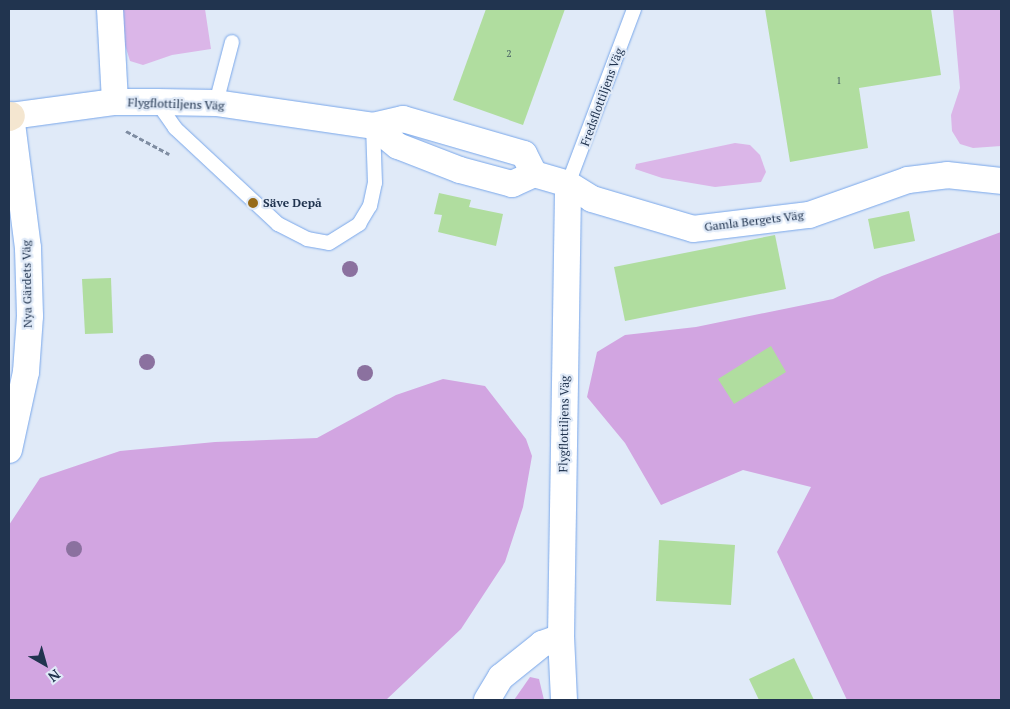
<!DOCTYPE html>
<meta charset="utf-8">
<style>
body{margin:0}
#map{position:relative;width:1010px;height:709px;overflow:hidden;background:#e0eaf8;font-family:"PT Serif",serif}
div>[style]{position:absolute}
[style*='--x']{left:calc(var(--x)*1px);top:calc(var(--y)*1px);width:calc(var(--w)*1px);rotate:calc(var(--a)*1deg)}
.green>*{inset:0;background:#dbb6e8}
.forest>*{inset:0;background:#d2a5e1}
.building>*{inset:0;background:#b0dd9f}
.path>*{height:3px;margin-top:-1.5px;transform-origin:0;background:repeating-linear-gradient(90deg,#7f8da2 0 5px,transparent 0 7.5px)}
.roads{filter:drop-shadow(0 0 1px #79a7ea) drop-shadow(0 0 1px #79a7ea)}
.lane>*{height:14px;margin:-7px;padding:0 7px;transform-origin:7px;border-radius:7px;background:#fff}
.street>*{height:26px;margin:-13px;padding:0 13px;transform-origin:13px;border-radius:13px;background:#fff}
.secondary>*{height:28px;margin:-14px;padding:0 14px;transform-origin:14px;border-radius:14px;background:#f4e6d0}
.trees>*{width:16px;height:16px;margin:-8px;border-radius:50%;background:#8b719f}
.dots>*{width:14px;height:14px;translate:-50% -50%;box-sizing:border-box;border:2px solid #e0eaf8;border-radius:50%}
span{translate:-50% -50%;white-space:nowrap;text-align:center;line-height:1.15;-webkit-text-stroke:4.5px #e0eaf8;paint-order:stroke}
.number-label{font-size:10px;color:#455e63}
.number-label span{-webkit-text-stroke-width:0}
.street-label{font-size:12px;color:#21344f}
.poi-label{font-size:12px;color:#21344f;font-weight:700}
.left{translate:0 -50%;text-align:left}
.frame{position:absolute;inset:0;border:10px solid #21344f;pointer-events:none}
.north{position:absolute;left:20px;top:639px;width:50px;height:50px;-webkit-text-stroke:4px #e0eaf8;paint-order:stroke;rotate:142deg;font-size:14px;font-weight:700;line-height:20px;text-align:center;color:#21344f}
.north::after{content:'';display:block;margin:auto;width:18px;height:22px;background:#21344f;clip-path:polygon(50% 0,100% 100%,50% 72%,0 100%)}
</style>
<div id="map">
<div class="green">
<div style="clip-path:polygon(122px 9px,205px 9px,211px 49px,172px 55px,143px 65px,130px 61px,122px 35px)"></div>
<div style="clip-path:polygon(953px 9px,1001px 9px,1001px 146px,973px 148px,960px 144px,952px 131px,951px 115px,960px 88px)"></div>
<div style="clip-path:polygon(735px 143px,750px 145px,760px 155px,766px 172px,761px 182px,715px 187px,662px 178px,635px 169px,636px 164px)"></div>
</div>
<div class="forest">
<div style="clip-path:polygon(1001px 232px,1001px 700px,847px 700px,777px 552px,811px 487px,743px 470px,661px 505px,625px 443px,587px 397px,597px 352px,625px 335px,696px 327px,833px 299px,882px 276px)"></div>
<div style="clip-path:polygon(443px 379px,485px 386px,526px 439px,532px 456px,523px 507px,505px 562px,461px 629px,386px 700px,9px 700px,9px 525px,40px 478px,120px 451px,215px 442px,317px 438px,396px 395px)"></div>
<div style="clip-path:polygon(530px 677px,539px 679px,544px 700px,514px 700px)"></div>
</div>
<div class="building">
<div style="clip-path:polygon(486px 9px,565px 9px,523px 125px,453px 100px)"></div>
<div style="clip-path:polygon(765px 9px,931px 9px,941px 75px,859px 88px,868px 148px,790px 162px)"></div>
<div style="clip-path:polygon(439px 193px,471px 200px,469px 207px,503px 214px,496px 246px,438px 232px,442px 215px,434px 214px)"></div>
<div style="clip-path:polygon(909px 211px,915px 241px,874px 249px,868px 219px)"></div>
<div style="clip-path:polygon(775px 235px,786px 289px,625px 321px,614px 267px)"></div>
<div style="clip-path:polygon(111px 278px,113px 333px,85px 334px,82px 279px)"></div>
<div style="clip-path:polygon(771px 346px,786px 372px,734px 404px,718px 379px)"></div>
<div style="clip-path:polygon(659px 540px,735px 545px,731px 605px,656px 601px)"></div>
<div style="clip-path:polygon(794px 658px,814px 700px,759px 700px,749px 679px)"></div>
</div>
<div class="path">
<div style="--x:126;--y:131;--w:49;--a:28.1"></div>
</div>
<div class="roads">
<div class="lane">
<div style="--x:157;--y:102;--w:32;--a:55"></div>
<div style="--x:175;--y:128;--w:141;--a:43"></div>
<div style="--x:278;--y:224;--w:33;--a:27"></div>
<div style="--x:307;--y:239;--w:22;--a:10"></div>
<div style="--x:329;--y:243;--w:36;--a:-32"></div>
<div style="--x:359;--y:224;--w:21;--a:-59"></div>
<div style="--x:370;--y:206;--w:24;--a:-78"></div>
<div style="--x:375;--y:183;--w:57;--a:-92"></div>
<div style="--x:216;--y:103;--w:63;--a:-75.3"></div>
<div style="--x:568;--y:184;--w:187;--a:-69.3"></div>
</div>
<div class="street">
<div style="--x:110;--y:9;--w:93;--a:86.9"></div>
<div style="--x:373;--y:126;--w:32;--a:39"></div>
<div style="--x:398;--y:146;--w:66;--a:21.2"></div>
<div style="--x:460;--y:170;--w:54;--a:15.1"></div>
<div style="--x:512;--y:184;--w:24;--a:-24"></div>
<div style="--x:534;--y:174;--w:35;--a:16"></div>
<div style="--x:568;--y:184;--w:28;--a:32"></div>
<div style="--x:592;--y:199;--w:105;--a:16.5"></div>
<div style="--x:693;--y:229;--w:117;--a:-6.9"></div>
<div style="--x:809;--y:215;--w:105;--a:-19.5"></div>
<div style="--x:908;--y:180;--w:39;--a:-7"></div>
<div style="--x:947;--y:175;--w:54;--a:6.3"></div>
<div style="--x:9;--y:450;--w:80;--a:-77.7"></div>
<div style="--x:26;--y:372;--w:56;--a:-85.9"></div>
<div style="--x:30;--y:316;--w:68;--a:-91.7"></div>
<div style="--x:28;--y:248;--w:133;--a:-97.3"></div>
<div style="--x:11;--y:116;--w:105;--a:-7.7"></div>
<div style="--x:115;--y:102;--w:42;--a:0"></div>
<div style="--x:157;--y:102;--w:59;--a:1"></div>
<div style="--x:216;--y:103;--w:159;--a:8.3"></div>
<div style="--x:373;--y:126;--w:31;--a:-13"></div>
<div style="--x:403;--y:119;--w:126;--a:16.1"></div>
<div style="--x:524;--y:154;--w:22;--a:63"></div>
<div style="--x:487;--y:700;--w:27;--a:-59"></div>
<div style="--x:501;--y:677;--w:53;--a:-38.8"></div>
<div style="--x:542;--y:644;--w:20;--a:-20"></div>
<div style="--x:564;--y:700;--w:63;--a:-92.7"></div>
<div style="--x:561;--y:637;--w:453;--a:-89.1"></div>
</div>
<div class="secondary">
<div style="--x:9;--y:117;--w:2;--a:-27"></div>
</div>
</div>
<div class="trees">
<div style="left:350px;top:269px"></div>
<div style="left:147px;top:362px"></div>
<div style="left:365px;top:373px"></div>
<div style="left:74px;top:549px"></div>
</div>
<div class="dots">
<div style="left:253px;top:203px;background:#976b19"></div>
</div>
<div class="number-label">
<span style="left:509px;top:54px">2</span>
<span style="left:839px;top:81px">1</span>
</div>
<div class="street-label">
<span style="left:602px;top:97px;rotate:-70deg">Fredsflottiljens Väg</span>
<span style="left:176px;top:104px;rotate:2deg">Flygflottiljens Väg</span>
<span style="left:754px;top:221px;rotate:-7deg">Gamla Bergets Väg</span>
<span style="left:27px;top:284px;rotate:-91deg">Nya Gärdets Väg</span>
<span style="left:564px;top:424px;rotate:-89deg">Flygflottiljens Väg</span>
</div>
<div class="poi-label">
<span class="left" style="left:263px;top:203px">Säve Depå</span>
</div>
<div class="frame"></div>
<div class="north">N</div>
</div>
